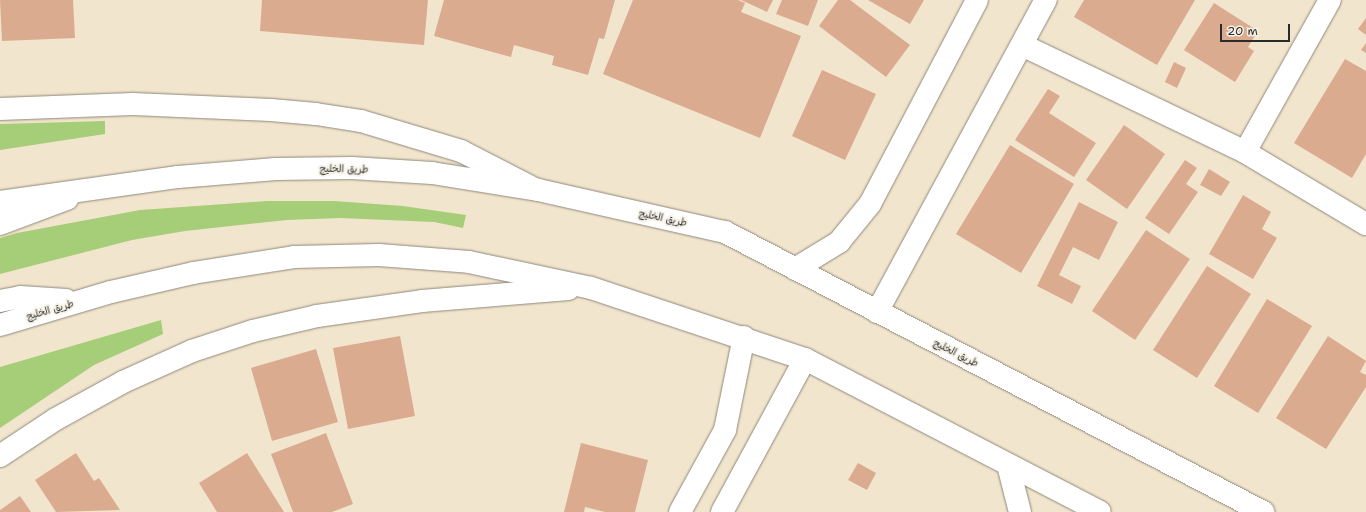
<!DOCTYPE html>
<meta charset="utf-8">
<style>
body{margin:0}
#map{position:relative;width:1366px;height:512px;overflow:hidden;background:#f2e5cd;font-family:"Shantell Sans","Playpen Sans Arabic",sans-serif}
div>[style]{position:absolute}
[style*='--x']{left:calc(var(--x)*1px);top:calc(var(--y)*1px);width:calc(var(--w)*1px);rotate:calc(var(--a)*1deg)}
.green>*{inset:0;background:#a6ce78}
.building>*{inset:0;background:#dbab90}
.roads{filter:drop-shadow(0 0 1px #8e887c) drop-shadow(0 0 1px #8e887c)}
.street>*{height:22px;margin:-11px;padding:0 11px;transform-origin:11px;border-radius:11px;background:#fff}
.secondary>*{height:22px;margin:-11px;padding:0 11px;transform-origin:11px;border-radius:11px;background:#fff}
.primary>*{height:22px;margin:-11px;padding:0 11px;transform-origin:11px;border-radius:11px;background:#fff}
span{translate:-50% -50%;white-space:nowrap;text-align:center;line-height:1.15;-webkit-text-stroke:4px #f7f3e8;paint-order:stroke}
.street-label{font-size:10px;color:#2b2b2b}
.scale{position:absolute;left:1220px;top:24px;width:70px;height:18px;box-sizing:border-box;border:2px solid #2b2b2b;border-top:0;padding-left:5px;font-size:12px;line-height:14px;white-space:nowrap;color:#2b2b2b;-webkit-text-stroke:3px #f7f3e8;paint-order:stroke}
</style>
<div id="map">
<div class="green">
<div style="clip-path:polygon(105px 121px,105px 134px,0 150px,0 124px)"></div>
<div style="clip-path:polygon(267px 201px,334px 201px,403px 206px,466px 215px,463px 228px,434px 222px,340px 218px,287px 220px,185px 231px,132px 240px,0 274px,0 238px,17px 233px,140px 210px)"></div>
<div style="clip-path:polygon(161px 320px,163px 334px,94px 365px,0 428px,0 367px)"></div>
</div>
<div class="building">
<div style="clip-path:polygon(0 0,73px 0,75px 38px,2px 41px)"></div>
<div style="clip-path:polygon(262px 0,428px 0,424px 45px,260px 31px)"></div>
<div style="clip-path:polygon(444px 0,615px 0,604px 39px,599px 38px,588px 75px,552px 65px,554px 56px,514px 45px,511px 57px,434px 36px)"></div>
<div style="clip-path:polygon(633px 0,738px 0,745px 3px,741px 12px,801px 36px,760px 138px,603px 74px)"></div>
<div style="clip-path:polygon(741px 0,773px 0,767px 12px)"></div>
<div style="clip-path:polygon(782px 0,818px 0,808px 26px,776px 14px)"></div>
<div style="clip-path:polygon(838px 0,850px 0,910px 45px,886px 77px,819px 26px)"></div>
<div style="clip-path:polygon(868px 0,924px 0,910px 24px)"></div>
<div style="clip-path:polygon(1084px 0,1195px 0,1157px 65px,1074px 17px)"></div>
<div style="clip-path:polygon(1214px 3px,1258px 31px,1248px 47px,1254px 51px,1235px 82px,1184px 50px)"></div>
<div style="clip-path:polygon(1366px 18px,1366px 35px,1358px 29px)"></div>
<div style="clip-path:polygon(1366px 43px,1366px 53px,1361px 50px)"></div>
<div style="clip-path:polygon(1345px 59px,1366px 71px,1366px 154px,1352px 178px,1294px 143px)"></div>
<div style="clip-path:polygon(1174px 62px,1186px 68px,1177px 88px,1165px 82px)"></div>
<div style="clip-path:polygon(822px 70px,876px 94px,845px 160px,792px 136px)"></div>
<div style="clip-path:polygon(1048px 89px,1060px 96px,1049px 113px,1096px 143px,1074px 177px,1015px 140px)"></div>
<div style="clip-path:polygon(1124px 125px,1165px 154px,1127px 209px,1086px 180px)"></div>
<div style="clip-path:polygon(1010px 145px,1074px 184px,1021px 273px,956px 234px)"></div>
<div style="clip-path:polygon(1185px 160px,1197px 168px,1186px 184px,1198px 192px,1169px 234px,1145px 218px)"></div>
<div style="clip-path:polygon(1209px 169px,1230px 182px,1221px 196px,1200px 185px)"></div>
<div style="clip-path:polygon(1243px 195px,1271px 212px,1262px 229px,1277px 238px,1253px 279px,1209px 254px)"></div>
<div style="clip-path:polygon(1079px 202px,1118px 222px,1099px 260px,1073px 247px,1059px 275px,1081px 286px,1072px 304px,1037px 286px)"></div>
<div style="clip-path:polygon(1146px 230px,1190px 259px,1135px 340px,1092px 311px)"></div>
<div style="clip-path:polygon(1207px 266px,1251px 294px,1197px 378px,1153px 350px)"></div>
<div style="clip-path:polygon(1267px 299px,1312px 326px,1258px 413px,1214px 386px)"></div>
<div style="clip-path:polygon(400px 336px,415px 416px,348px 429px,333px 348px)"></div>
<div style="clip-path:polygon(1328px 336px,1366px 361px,1360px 372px,1366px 375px,1366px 387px,1326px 449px,1276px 418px)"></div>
<div style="clip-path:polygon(316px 349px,338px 422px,272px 441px,251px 368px)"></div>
<div style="clip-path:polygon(326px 433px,353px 504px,332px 512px,293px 512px,271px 454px)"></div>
<div style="clip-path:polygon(581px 443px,648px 460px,635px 512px,605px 512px,585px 507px,584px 512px,564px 512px)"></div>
<div style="clip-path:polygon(76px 453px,94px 481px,99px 478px,120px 510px,56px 512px,35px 480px)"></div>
<div style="clip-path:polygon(247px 453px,284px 512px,217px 512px,199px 483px)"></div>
<div style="clip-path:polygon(858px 463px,876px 473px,867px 490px,848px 480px)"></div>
<div style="clip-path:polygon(20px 496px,31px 512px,0 512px,0 510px)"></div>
</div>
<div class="roads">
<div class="street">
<div style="--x:1022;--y:45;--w:247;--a:25.6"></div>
<div style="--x:1245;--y:152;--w:141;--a:30.8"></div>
<div style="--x:1245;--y:152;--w:174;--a:-60.8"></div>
</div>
<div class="secondary">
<div style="--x:0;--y:109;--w:133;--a:-2.2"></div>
<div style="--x:133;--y:104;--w:138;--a:2.5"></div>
<div style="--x:271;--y:110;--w:45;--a:5.1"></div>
<div style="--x:316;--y:114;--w:46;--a:8.8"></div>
<div style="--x:361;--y:121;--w:104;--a:16.7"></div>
<div style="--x:461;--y:151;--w:83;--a:27.2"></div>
<div style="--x:795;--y:269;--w:52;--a:-31.5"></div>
<div style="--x:839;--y:242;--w:49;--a:-50.8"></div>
<div style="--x:870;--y:204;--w:230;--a:-62.3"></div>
<div style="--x:877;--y:312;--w:355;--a:-61.6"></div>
<div style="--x:680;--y:512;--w:94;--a:-61.2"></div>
<div style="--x:725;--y:430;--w:95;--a:-78.5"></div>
<div style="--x:722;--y:512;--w:174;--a:-61.5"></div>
</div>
<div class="primary">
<div style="--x:0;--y:202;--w:180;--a:-8"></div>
<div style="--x:178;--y:177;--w:98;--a:-4.7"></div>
<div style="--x:276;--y:169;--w:76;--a:-0.8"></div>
<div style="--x:352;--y:168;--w:80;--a:3.6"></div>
<div style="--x:432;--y:173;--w:107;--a:9.1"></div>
<div style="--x:538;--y:190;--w:192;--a:12.7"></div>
<div style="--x:725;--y:232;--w:607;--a:27.49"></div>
<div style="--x:0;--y:224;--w:72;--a:-20.5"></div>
<div style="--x:0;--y:301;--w:20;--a:-11"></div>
<div style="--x:20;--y:297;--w:46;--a:3.7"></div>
<div style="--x:0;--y:325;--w:116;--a:-16.6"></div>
<div style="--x:111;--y:292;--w:84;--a:-13"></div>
<div style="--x:193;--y:273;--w:102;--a:-9"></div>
<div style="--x:294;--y:257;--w:85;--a:-1.3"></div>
<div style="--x:379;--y:255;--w:90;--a:4.4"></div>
<div style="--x:469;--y:262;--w:125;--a:12"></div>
<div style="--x:591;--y:288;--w:225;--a:18.4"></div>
<div style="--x:805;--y:359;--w:332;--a:27.4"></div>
<div style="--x:0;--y:456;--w:67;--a:-33.5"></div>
<div style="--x:56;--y:419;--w:77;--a:-28.9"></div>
<div style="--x:123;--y:382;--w:76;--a:-24.2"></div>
<div style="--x:192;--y:351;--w:64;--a:-18.2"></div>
<div style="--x:253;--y:331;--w:66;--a:-13.2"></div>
<div style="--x:317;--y:316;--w:106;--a:-8.1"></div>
<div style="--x:422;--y:301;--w:147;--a:-4.7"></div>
<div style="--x:1008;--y:465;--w:49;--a:75.7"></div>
</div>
</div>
<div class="street-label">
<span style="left:344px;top:169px;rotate:1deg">طريق الخليج</span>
<span style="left:663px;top:218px;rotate:12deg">طريق الخليج</span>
<span style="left:50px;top:310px;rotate:-16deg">طريق الخليج</span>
<span style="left:956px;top:353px;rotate:27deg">طريق الخليج</span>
</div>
<div class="scale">20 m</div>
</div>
